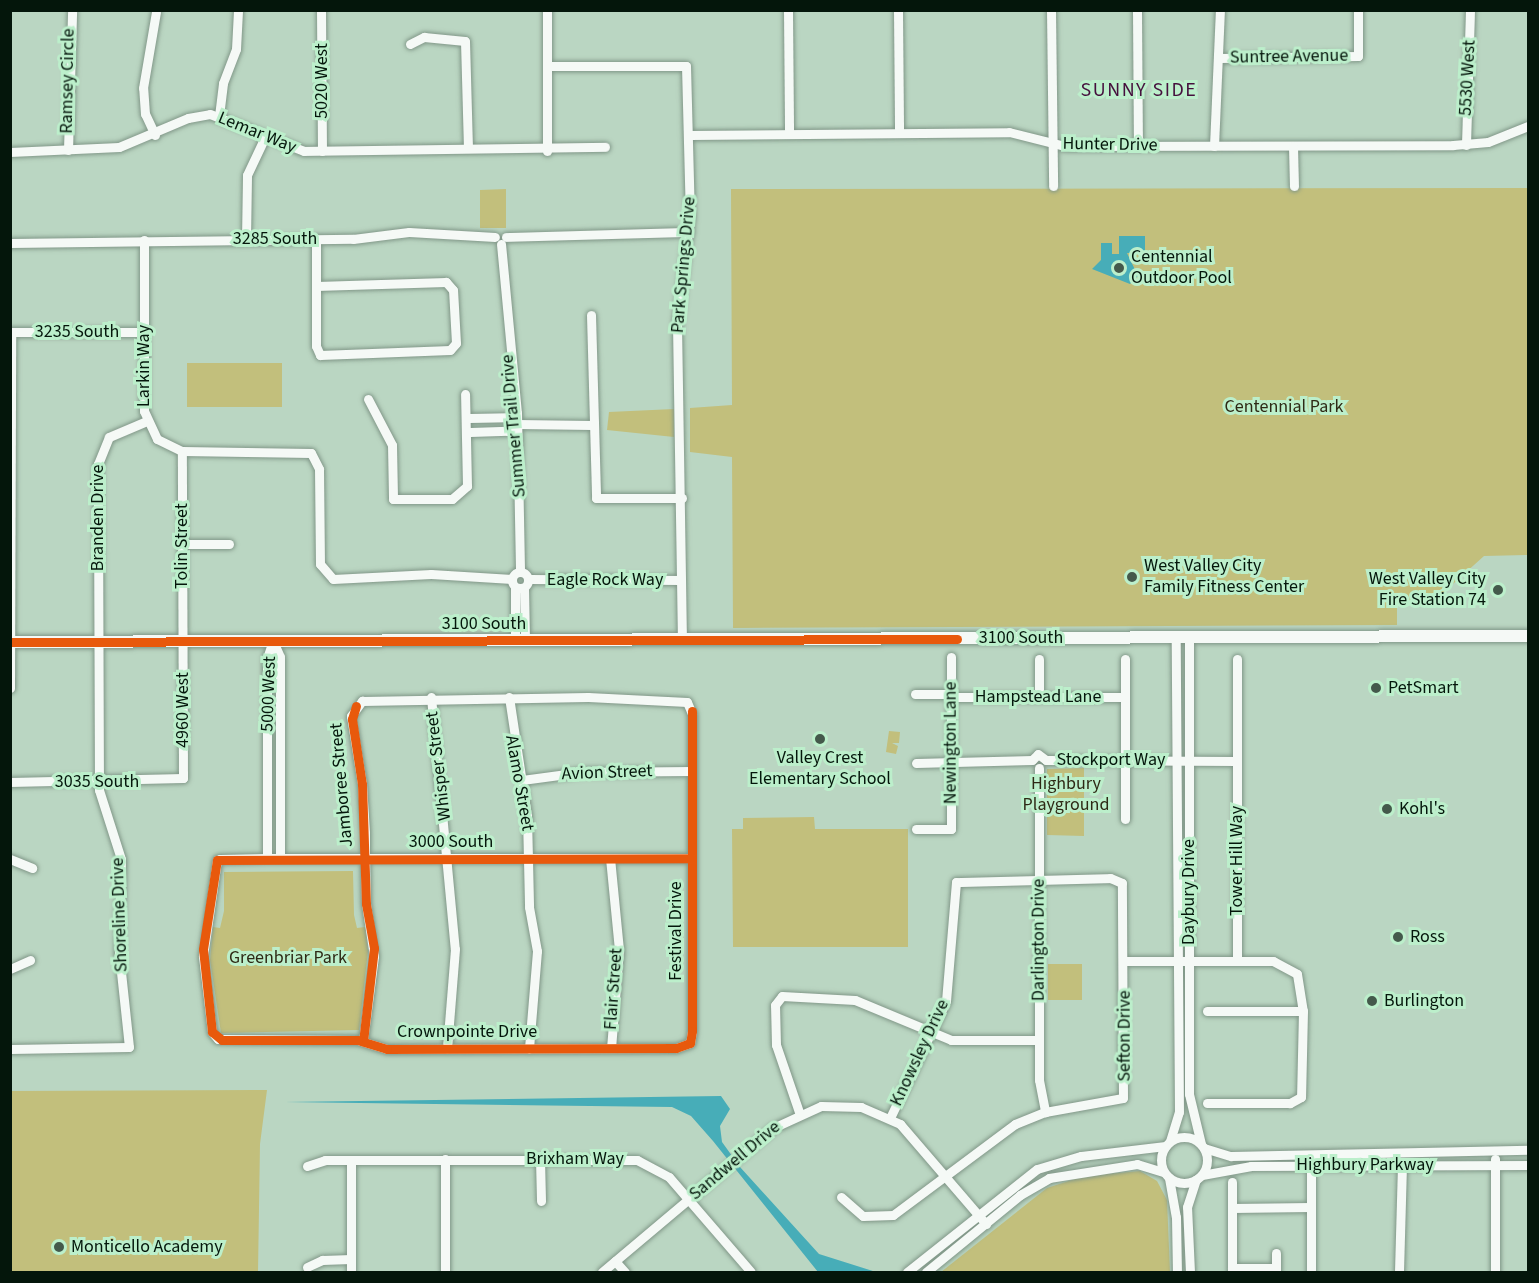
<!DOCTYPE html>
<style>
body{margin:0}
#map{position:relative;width:1539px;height:1283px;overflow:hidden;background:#bad6c2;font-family:"Source Sans 3",sans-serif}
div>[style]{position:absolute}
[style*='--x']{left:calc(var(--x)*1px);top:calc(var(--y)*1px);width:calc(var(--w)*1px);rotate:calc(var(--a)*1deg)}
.green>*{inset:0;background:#c2bf7c}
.water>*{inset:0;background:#47adb8}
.roads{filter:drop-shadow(0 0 2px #819788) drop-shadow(0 0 2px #819788)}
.minor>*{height:9px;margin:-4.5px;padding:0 4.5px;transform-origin:4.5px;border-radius:4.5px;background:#f5f9f6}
.minor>.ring{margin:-4.5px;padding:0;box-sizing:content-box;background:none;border:9px solid #f5f9f6;border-radius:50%}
.major>*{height:12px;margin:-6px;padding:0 6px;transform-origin:6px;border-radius:6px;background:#f5f9f6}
.cycleway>*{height:9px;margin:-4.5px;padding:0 4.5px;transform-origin:4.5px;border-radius:4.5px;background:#e8590c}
.dots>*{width:16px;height:16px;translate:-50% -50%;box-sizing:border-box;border:3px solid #bcefcb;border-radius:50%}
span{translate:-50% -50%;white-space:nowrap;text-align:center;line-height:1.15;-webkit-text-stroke:6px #bcefcb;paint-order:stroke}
.street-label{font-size:18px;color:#04160b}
.poi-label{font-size:18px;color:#04160b}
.left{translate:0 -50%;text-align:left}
.right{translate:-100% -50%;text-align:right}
.park-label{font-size:18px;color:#2e2915}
.neighbourhood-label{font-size:20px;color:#45103d;letter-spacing:1.5px}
.frame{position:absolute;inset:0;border:12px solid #04160b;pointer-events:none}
</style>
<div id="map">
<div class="green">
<div style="clip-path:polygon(1528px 188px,1528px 555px,1484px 556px,1444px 592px,1397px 603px,1397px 625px,733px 628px,732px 457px,690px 452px,690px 408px,732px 405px,731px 189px)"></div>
<div style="clip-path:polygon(506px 189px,506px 228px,480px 228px,480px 190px)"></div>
<div style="clip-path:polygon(187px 363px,282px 363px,282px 407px,187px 407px)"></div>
<div style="clip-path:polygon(674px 409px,674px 437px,607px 430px,609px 412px)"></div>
<div style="clip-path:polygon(889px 731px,900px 732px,899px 743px,892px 743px,898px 746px,896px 754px,886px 752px)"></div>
<div style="clip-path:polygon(1084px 768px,1084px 836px,1047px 835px,1047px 769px)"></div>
<div style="clip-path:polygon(814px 817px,815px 829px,908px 829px,908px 947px,733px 947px,732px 829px,743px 829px,743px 818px)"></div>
<div style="clip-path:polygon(353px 871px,354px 915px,357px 928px,365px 927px,368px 951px,359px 1030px,221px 1033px,210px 960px,213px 927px,220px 928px,224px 911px,224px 872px)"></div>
<div style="clip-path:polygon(1048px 964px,1082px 964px,1082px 1000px,1048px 1000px)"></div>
<div style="clip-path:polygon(267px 1090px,260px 1144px,258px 1272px,11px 1272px,11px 1091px)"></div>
<div style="clip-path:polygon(1140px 1171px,1157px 1181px,1167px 1200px,1170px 1272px,941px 1272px,1047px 1188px,1084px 1176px)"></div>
</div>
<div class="water">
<div style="clip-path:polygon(1119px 236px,1145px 236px,1145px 253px,1127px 253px,1138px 276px,1130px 284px,1092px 269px,1101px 260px,1101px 243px,1112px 243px,1112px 254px,1119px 254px)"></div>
<div style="clip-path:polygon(721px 1096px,730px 1109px,720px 1126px,722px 1142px,740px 1167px,819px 1254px,876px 1272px,818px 1272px,713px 1141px,691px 1116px,672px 1107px,285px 1102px)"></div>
</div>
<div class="roads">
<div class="minor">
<div style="--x:321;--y:10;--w:141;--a:89.6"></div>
<div style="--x:547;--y:10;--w:141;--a:90"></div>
<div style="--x:788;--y:10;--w:123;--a:89.5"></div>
<div style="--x:898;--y:10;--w:122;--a:89.5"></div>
<div style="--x:1051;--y:10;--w:176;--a:89.3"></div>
<div style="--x:1137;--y:10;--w:136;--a:89.6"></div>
<div style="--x:410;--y:44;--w:16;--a:-27"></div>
<div style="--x:424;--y:37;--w:41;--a:5.6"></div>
<div style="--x:465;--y:41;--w:106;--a:88.4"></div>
<div style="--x:1220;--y:58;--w:138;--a:-0.8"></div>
<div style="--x:1358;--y:56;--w:46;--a:-90"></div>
<div style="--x:547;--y:66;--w:139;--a:0"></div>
<div style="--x:686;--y:66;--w:149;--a:88.5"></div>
<div style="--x:690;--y:215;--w:110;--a:96.8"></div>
<div style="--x:677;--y:324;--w:316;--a:89.1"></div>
<div style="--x:219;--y:116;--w:33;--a:-83"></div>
<div style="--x:223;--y:83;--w:36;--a:-69"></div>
<div style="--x:236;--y:49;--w:39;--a:-87"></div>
<div style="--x:155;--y:135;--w:23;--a:-115"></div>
<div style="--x:145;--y:114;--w:26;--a:-94"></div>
<div style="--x:143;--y:88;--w:77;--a:-80.3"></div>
<div style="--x:690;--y:135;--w:319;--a:-0.5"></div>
<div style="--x:1009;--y:132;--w:58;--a:14"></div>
<div style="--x:1065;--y:146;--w:388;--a:-0.1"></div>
<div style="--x:1453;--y:145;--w:35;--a:-5"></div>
<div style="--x:1488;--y:142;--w:43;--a:-21.8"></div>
<div style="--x:1466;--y:145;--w:135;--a:-88.3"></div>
<div style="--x:1214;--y:146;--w:136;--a:-87.5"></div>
<div style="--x:1293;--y:146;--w:40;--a:88.6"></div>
<div style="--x:68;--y:150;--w:138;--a:-88.3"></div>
<div style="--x:10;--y:152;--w:109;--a:-2.6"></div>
<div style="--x:119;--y:147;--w:75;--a:-22.8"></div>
<div style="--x:188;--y:118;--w:22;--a:-10"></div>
<div style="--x:210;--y:114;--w:101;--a:21.5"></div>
<div style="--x:304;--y:151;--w:301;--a:-0.8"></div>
<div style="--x:506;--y:237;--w:183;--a:-1.6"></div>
<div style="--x:316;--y:239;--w:107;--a:90"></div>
<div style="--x:316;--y:346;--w:10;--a:66"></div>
<div style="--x:320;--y:355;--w:130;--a:-2.2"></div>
<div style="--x:450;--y:350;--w:9;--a:-49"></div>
<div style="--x:456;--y:343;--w:53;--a:-93.2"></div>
<div style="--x:453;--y:290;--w:11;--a:-131"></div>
<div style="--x:446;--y:282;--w:130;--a:178.2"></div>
<div style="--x:144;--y:240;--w:171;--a:90"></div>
<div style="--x:144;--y:411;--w:31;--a:65"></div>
<div style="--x:157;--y:439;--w:28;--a:26"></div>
<div style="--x:182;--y:451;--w:129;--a:0.9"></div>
<div style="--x:311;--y:453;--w:18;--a:63"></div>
<div style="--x:319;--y:469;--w:95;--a:89.4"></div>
<div style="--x:320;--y:564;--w:20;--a:49"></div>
<div style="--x:333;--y:579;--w:98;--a:-2.9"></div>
<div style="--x:431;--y:574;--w:81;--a:3.5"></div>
<div style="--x:246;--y:240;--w:65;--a:-89.1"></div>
<div style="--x:247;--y:175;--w:42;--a:-64.7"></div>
<div style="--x:10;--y:243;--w:343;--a:-0.7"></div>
<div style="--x:353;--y:239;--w:56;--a:-7.1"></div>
<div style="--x:409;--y:232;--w:86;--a:3.3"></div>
<div style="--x:501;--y:244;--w:170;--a:84.6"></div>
<div style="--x:517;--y:413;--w:158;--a:88.9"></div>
<div style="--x:591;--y:315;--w:183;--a:88.4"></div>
<div style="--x:596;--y:498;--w:86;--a:0"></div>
<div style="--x:10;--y:332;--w:134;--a:0"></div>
<div style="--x:368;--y:399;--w:52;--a:62.4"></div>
<div style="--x:392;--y:445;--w:54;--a:88.9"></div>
<div style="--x:393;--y:499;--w:59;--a:0"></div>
<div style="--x:452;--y:499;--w:20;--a:-41"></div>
<div style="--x:467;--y:486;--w:92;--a:-91.2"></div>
<div style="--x:469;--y:418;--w:39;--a:-1"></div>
<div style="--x:508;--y:417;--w:11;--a:38"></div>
<div style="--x:517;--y:424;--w:75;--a:0.8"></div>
<div style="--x:470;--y:432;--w:38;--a:-2"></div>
<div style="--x:508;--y:431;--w:11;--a:-38"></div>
<div style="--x:182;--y:544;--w:47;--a:0"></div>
<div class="ring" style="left:512px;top:572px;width:7px;height:7px"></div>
<div style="--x:529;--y:579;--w:152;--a:0.4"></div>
<div style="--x:515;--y:587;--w:53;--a:90"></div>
<div style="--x:524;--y:588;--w:52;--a:88.9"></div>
<div style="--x:1189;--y:638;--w:456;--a:90"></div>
<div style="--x:1189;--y:1094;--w:51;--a:76.5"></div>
<div style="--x:273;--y:641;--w:17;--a:66"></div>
<div style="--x:280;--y:657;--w:201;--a:90"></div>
<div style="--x:1039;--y:659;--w:38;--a:90"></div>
<div style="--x:1125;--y:659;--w:160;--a:90"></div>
<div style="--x:1237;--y:659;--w:302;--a:90"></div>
<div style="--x:10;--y:688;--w:356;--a:-89.8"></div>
<div style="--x:915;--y:694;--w:36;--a:0"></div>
<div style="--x:431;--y:697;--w:253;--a:84.6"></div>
<div style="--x:455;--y:949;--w:100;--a:94.6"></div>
<div style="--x:509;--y:697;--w:120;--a:81.4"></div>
<div style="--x:527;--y:816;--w:91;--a:88.7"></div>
<div style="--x:529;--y:907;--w:45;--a:79.7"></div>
<div style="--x:537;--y:951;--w:98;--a:94.7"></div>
<div style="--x:951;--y:697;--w:174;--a:0"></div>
<div style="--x:1032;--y:760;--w:8;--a:-45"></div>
<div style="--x:1038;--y:754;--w:10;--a:37"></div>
<div style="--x:1046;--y:760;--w:191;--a:0.3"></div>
<div style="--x:916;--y:763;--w:116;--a:-1.5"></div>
<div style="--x:1039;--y:768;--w:312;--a:90"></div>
<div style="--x:1039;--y:1080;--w:33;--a:79"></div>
<div style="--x:522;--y:780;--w:60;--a:-7.7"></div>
<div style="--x:581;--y:772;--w:111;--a:-0.5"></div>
<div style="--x:10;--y:782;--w:173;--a:-1.3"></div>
<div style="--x:183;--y:778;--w:327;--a:-90.2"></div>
<div style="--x:916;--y:829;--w:35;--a:0"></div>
<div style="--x:951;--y:829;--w:172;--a:-90"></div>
<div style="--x:267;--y:858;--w:200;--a:-90"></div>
<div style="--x:267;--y:658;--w:18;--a:-71"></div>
<div style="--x:610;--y:858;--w:91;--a:84.4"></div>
<div style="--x:619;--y:949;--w:99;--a:94.6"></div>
<div style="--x:10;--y:859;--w:24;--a:22"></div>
<div style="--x:1125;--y:961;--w:148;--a:0"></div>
<div style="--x:1273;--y:961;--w:27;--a:28"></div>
<div style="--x:1297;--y:974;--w:37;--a:81"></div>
<div style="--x:1303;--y:1011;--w:86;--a:91.3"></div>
<div style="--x:1301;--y:1097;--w:13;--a:151"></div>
<div style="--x:1290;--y:1103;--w:83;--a:180"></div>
<div style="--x:10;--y:969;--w:22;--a:-24"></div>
<div style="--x:1207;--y:1011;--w:96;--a:0"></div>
<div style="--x:363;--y:1041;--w:86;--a:-82.6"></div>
<div style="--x:374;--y:956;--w:53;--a:-98.7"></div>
<div style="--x:366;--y:904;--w:46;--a:-91.2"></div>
<div style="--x:365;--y:858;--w:25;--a:-90"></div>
<div style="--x:365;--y:833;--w:49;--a:-93.5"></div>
<div style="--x:362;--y:784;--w:69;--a:-99.2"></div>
<div style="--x:351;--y:716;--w:19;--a:-54"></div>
<div style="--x:362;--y:701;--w:226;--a:-1"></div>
<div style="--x:588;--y:697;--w:99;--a:2.9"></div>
<div style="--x:687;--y:702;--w:13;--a:67"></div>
<div style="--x:692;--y:714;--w:317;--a:90"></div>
<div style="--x:692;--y:1031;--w:12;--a:99"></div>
<div style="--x:690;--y:1043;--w:15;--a:160"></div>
<div style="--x:676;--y:1048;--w:289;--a:179.8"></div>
<div style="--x:387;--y:1049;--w:30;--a:-163"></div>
<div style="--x:358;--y:1040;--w:140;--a:-179.6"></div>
<div style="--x:218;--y:1039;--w:9;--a:-131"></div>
<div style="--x:212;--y:1032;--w:77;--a:-96.8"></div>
<div style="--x:203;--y:956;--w:97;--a:-81.7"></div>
<div style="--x:217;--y:860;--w:3;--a:-18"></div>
<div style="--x:220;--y:859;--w:47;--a:-1.2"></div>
<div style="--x:267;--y:858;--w:425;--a:0"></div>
<div style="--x:10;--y:1049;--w:119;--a:-1"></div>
<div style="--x:129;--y:1047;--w:94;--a:-96.1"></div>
<div style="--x:119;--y:954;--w:95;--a:-88.8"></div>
<div style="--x:121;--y:859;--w:72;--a:-107.7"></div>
<div style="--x:99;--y:790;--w:326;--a:-90.2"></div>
<div style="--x:98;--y:464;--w:29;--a:-68"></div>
<div style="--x:109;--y:437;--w:39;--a:-23"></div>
<div style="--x:799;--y:1112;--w:71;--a:-108.9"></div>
<div style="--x:776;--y:1045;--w:40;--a:-91.4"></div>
<div style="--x:775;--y:1005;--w:11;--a:-52"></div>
<div style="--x:782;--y:996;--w:73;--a:3.1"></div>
<div style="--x:855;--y:1000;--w:104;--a:22.6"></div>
<div style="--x:951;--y:1040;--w:88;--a:0"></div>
<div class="ring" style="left:1161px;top:1137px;width:37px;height:37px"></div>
<div style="--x:1170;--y:1141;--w:30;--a:-73"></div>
<div style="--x:1179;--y:1112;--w:474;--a:-90.4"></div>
<div style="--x:1204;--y:1148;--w:28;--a:17"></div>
<div style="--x:1231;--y:1156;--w:297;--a:-1.2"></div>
<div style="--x:445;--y:1159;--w:113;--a:90"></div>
<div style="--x:540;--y:1159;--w:42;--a:88.6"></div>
<div style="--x:1495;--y:1159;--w:113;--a:90"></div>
<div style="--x:351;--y:1160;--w:112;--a:90"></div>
<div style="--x:1311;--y:1161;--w:111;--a:90"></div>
<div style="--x:307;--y:1166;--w:19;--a:-18"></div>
<div style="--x:325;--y:1160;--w:312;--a:0"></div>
<div style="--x:637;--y:1160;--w:36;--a:28"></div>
<div style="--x:669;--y:1177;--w:125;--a:49.2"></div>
<div style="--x:1202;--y:1175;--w:50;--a:-10.4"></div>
<div style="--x:1251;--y:1166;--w:277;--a:-0.2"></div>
<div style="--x:1169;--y:1178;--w:40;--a:80"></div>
<div style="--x:1176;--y:1217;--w:55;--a:89"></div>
<div style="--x:1232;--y:1182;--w:90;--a:90"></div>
<div style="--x:841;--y:1197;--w:29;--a:41"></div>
<div style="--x:863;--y:1216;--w:30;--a:-2"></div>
<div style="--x:893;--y:1215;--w:152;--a:-36.7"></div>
<div style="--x:1015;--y:1124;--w:32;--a:-22"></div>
<div style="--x:1045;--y:1112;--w:79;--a:-10.2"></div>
<div style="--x:1123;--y:1098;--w:215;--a:-90.3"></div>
<div style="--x:1122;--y:883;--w:13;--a:-157"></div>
<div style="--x:1110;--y:878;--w:154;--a:178.5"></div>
<div style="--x:956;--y:882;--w:119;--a:94.8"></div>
<div style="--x:946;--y:1001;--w:130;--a:115.6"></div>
<div style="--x:1232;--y:1208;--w:79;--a:-0.7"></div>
<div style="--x:1276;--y:1253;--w:18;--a:90"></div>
<div style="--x:615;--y:1261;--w:15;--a:48"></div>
<div style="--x:307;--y:1267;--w:17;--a:-25"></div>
<div style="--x:322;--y:1260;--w:29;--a:-2"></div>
<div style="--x:1232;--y:1268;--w:44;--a:0"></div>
<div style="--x:602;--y:1272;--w:224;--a:-40.1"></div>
<div style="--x:773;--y:1128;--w:53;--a:-24.6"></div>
<div style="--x:821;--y:1106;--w:40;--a:1.4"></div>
<div style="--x:861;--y:1107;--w:43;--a:23.6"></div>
<div style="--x:900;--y:1124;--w:132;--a:49.3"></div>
<div style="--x:907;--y:1272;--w:166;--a:-38.4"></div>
<div style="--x:1037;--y:1169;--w:46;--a:-16.5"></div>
<div style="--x:1081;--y:1156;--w:85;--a:-6.8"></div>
<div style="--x:926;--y:1272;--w:122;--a:-39.3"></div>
<div style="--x:1020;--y:1195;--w:34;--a:-30"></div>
<div style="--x:1049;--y:1178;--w:89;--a:-9"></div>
<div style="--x:1137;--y:1164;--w:28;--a:17"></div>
<div style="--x:1190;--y:1272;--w:65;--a:-92.6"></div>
<div style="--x:1187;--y:1207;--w:29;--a:-72"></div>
<div style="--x:1399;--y:1272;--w:107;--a:-88.4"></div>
</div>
<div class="major">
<div style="--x:10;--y:642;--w:1518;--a:-0.23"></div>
</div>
</div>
<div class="cycleway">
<div style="--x:10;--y:642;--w:947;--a:-0.18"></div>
<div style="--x:356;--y:706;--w:14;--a:107"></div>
<div style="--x:352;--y:719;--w:66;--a:81.3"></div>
<div style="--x:362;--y:784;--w:120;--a:88.1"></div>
<div style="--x:366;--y:904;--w:45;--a:79.7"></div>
<div style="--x:374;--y:948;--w:94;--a:96.7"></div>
<div style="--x:692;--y:711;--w:320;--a:90"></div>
<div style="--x:692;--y:1031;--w:12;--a:99"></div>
<div style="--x:690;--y:1043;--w:15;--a:160"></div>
<div style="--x:676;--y:1048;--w:289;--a:179.8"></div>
<div style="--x:387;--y:1049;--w:30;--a:-163"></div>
<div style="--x:358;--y:1040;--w:136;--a:180"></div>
<div style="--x:222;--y:1040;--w:13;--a:-141"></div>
<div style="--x:212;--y:1032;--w:83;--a:-96.2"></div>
<div style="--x:203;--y:949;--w:90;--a:-81.1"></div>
<div style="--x:217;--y:860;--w:475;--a:-0.2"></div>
</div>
<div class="dots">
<div style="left:1119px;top:268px;background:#44594b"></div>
<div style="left:1132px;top:577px;background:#44594b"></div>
<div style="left:1498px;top:590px;background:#44594b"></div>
<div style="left:1376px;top:688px;background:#44594b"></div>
<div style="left:820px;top:739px;background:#44594b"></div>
<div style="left:1387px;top:809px;background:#44594b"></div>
<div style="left:1398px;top:937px;background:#44594b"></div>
<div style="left:1372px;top:1001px;background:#44594b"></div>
<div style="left:59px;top:1247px;background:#44594b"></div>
</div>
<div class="street-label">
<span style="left:1289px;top:57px;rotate:-1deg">Suntree Avenue</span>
<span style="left:1468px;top:78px;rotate:-87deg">5530 West</span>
<span style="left:68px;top:81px;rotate:-89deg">Ramsey Circle</span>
<span style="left:322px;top:81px;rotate:-90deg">5020 West</span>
<span style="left:257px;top:133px;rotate:22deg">Lemar Way</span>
<span style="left:1110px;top:145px;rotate:1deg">Hunter Drive</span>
<span style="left:275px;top:239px">3285 South</span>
<span style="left:684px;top:265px;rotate:-85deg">Park Springs Drive</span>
<span style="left:77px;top:332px">3235 South</span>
<span style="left:144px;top:366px;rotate:-90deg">Larkin Way</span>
<span style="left:514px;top:426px;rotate:-95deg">Summer Trail Drive</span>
<span style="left:98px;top:518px;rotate:-90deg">Branden Drive</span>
<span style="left:182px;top:546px;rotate:-90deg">Tolin Street</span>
<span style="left:605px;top:580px">Eagle Rock Way</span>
<span style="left:484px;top:624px">3100 South</span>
<span style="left:1021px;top:638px">3100 South</span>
<span style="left:269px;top:694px;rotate:-88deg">5000 West</span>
<span style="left:1038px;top:697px">Hampstead Lane</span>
<span style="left:183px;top:710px;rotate:-90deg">4960 West</span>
<span style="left:951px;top:743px;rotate:-90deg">Newington Lane</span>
<span style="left:1111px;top:760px">Stockport Way</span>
<span style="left:439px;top:766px;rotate:-97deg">Whisper Street</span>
<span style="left:607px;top:773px;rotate:-2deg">Avion Street</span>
<span style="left:97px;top:782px">3035 South</span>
<span style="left:519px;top:783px;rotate:80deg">Alamo Street</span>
<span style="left:342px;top:785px;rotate:-95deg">Jamboree Street</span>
<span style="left:451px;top:842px">3000 South</span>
<span style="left:1237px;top:861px;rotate:-90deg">Tower Hill Way</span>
<span style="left:1189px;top:892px;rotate:-90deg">Daybury Drive</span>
<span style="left:120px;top:915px;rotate:-92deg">Shoreline Drive</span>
<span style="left:676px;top:931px;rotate:-90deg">Festival Drive</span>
<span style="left:1039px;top:940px;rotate:-90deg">Darlington Drive</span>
<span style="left:614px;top:989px;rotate:-86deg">Flair Street</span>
<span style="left:467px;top:1032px">Crownpointe Drive</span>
<span style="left:1125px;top:1036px;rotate:-90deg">Sefton Drive</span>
<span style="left:920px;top:1053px;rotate:-65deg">Knowsley Drive</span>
<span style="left:575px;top:1159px">Brixham Way</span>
<span style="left:735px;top:1161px;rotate:-40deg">Sandwell Drive</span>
<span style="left:1365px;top:1165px">Highbury Parkway</span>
</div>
<div class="poi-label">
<span class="left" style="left:1131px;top:268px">Centennial<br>Outdoor Pool</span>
<span class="left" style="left:1144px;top:577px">West Valley City<br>Family Fitness Center</span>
<span class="right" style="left:1486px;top:590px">West Valley City<br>Fire Station 74</span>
<span class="left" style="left:1388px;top:688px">PetSmart</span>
<span style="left:820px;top:769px">Valley Crest<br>Elementary School</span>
<span class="left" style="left:1399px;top:809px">Kohl's</span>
<span class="left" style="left:1410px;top:937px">Ross</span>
<span class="left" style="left:1384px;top:1001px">Burlington</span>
<span class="left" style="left:71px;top:1247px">Monticello Academy</span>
</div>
<div class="park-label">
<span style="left:1284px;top:407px">Centennial Park</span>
<span style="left:1066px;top:795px">Highbury<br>Playground</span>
<span style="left:288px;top:958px">Greenbriar Park</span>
</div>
<div class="neighbourhood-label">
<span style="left:1139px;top:90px">SUNNY SIDE</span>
</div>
<div class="frame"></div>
</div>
